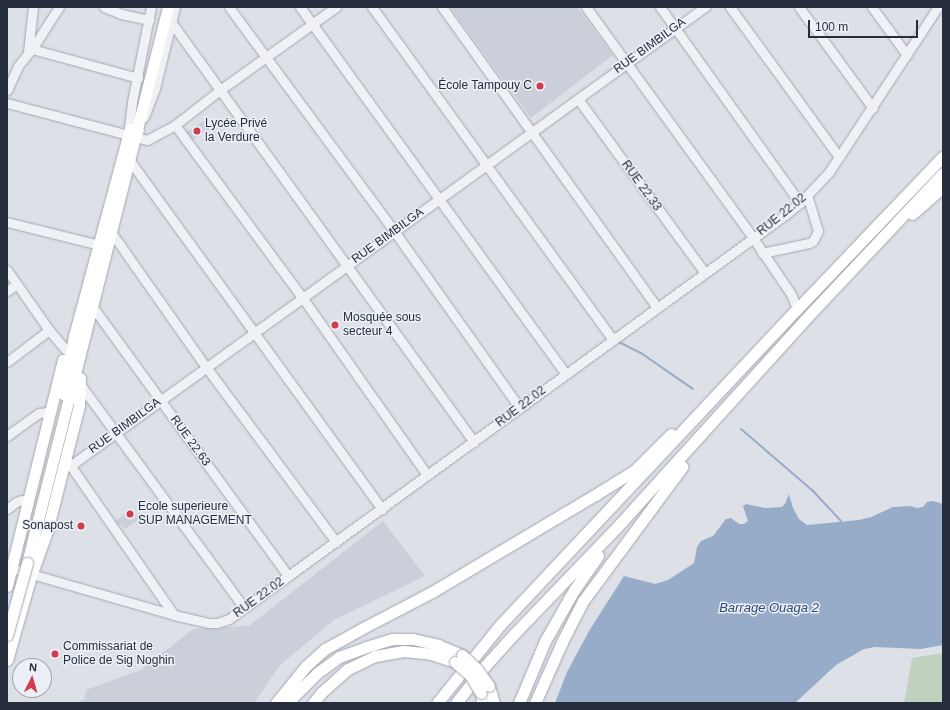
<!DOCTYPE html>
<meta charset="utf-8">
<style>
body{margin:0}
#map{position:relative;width:950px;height:710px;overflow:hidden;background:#dde0e7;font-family:Arial,sans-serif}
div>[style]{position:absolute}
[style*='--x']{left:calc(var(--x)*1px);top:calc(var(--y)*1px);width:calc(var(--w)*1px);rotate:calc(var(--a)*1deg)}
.built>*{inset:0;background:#cbcfd9}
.green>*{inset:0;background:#c2d1be}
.water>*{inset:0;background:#96acc8}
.stream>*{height:2px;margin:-1px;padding:0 1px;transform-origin:1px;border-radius:1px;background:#96acc8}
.roads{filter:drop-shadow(0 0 1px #a2a7b1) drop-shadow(0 0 1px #a2a7b1)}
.minor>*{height:9px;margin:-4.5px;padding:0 4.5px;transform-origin:4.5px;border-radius:4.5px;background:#eff1f5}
.major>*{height:11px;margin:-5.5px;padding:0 5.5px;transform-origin:5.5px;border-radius:5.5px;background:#fff}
.bridges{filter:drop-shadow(0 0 1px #9ca4b3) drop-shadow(0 0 1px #9ca4b3)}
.major-bridge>*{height:11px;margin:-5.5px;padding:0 5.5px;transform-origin:5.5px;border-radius:5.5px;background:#fff}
.dots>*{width:11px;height:11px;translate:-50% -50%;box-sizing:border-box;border:2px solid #eceff5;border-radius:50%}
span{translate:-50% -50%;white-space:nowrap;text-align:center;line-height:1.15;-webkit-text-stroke:3px #eceff5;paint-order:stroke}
.street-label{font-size:12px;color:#262e3e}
.poi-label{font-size:12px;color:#262e3e}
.right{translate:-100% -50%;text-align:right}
.left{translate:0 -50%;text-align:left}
.water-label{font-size:13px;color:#304a72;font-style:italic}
.frame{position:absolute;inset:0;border:8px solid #262e3e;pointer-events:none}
.north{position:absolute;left:12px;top:658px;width:40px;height:40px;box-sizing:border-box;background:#eceff5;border:1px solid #9da2ac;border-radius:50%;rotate:5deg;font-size:11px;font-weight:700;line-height:16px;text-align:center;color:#262e3e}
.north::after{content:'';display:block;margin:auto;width:14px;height:18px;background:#d03d4d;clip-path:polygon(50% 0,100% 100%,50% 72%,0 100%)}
.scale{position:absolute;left:808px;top:20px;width:110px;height:18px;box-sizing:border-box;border:2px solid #262e3e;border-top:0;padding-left:5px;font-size:12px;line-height:14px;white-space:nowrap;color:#262e3e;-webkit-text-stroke:3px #eceff5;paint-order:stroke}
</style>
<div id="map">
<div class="built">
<div style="clip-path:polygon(450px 7px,577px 7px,613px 55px,531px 118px)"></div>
<div style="clip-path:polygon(203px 121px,210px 129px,191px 141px,185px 133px)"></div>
<div style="clip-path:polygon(132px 509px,140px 519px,125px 529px,121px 524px,118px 525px,115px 521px)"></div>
<div style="clip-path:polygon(383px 521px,425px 576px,334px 620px,280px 665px,254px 703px,75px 703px,84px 700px,86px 690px,141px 670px,193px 629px,249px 626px)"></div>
</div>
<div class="green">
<div style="clip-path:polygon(943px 653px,943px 703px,904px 703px,912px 658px)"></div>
</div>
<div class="water">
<div style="clip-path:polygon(789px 494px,793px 508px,799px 519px,807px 525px,859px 520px,871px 517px,893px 507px,910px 506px,917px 508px,923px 507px,927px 502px,933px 501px,943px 504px,943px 645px,921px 649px,875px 647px,864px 649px,836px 665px,795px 703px,555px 703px,567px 672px,589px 631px,624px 576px,655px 584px,668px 580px,694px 563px,697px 547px,701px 541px,713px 536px,726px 519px,731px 518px,739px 524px,744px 524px,748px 521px,743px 506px,746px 504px,765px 508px,782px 507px,785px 504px)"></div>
</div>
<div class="stream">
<div style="--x:619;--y:342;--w:25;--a:27"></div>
<div style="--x:641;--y:353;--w:63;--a:34.7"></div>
<div style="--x:741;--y:429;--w:95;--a:40.7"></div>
<div style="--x:813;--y:491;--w:41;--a:47"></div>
</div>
<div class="roads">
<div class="minor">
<div style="--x:104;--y:7;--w:18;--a:22"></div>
<div style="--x:121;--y:14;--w:29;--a:12"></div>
<div style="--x:229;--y:7;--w:278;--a:53.6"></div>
<div style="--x:394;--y:231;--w:217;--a:54.6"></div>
<div style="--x:300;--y:7;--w:453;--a:54.1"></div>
<div style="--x:372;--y:7;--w:411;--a:54.1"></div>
<div style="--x:442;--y:7;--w:369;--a:54.4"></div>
<div style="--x:586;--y:7;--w:285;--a:54.1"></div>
<div style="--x:753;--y:238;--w:68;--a:55.8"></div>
<div style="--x:791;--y:294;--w:16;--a:68"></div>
<div style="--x:660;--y:7;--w:241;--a:54.5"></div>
<div style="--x:730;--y:7;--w:185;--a:54"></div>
<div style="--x:799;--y:7;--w:125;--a:53.8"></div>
<div style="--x:872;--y:7;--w:59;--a:53.9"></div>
<div style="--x:171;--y:22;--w:518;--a:54.19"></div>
<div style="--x:32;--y:49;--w:110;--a:15.3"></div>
<div style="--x:28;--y:52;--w:45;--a:-83.7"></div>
<div style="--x:7;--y:90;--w:26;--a:-65"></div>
<div style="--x:18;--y:66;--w:22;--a:-51"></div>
<div style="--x:32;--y:49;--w:50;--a:-57.3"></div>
<div style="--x:578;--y:99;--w:215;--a:53.9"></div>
<div style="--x:7;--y:103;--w:125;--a:14.8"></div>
<div style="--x:128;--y:135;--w:33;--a:-83"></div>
<div style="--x:132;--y:102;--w:97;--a:-78.7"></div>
<div style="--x:144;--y:117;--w:31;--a:-69"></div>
<div style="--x:155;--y:88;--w:83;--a:-76.1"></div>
<div style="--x:175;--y:125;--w:214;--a:53.6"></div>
<div style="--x:302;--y:297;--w:218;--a:54.9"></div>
<div style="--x:139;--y:130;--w:8;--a:113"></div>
<div style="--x:136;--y:137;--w:11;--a:15"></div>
<div style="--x:147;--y:140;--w:32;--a:-28"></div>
<div style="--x:175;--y:125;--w:57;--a:-37.9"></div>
<div style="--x:220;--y:90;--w:143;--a:-35.6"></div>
<div style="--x:130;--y:161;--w:430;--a:54.1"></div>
<div style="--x:7;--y:222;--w:96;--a:13.9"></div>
<div style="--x:111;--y:232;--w:165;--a:54.9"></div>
<div style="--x:206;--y:367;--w:218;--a:53.4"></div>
<div style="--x:762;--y:253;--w:48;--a:-12"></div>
<div style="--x:809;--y:243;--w:4;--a:-27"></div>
<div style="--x:813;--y:241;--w:11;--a:-63"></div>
<div style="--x:818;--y:231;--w:37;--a:-107"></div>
<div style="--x:7;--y:270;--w:73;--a:55"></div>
<div style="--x:49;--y:330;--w:26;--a:50"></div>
<div style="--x:7;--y:291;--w:12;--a:-35"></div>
<div style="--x:92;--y:306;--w:334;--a:54"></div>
<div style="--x:7;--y:362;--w:53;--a:-37.3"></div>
<div style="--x:79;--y:383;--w:279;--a:53.7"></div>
<div style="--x:7;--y:436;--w:39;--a:-36"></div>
<div style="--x:39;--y:413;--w:10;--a:-6"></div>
<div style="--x:68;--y:462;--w:186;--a:55.3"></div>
<div style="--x:70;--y:466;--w:784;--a:-35.86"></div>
<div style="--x:7;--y:509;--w:11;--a:-38"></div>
<div style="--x:16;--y:502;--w:6;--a:-18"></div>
<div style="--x:22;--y:500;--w:6;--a:18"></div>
<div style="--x:7;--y:567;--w:174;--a:16"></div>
<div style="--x:174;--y:615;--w:36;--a:13"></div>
<div style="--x:209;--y:623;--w:8;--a:0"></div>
<div style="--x:217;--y:623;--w:13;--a:-18"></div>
<div style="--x:229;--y:619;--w:687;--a:-36"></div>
<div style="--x:785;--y:215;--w:19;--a:-39"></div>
<div style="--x:800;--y:203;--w:42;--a:-46.9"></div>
<div style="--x:829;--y:172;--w:198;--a:-56.6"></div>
</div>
<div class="major">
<div style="--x:912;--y:214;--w:41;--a:-41.1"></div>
<div style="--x:63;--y:394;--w:59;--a:-79.3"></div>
<div style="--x:74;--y:336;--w:215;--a:-74.9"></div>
<div style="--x:27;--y:563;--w:574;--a:-75.77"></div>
<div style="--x:7;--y:586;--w:233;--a:-76.1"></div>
<div style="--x:7;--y:660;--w:87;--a:-74.1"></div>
<div style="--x:31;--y:576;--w:48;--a:-70.4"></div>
<div style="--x:47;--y:531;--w:130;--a:-75.7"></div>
<div style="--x:79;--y:405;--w:27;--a:-88"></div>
<div style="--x:489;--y:686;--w:18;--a:74"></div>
<div style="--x:481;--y:693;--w:10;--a:84"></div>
<div style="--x:276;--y:703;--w:48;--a:-51"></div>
<div style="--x:306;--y:666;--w:25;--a:-42"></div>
<div style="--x:325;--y:649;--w:43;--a:-28.9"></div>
<div style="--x:363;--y:628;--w:78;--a:-27.6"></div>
<div style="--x:432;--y:592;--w:190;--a:-30.8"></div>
<div style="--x:595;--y:495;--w:47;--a:-32"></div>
<div style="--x:635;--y:470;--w:51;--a:-45"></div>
<div style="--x:287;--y:703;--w:42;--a:-45"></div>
<div style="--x:317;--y:673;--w:27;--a:-36"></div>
<div style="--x:339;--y:657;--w:29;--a:-20"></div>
<div style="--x:366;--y:647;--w:28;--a:-17"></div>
<div style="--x:393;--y:639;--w:20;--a:0"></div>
<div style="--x:413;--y:639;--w:26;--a:13"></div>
<div style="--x:438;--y:645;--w:26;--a:23"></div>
<div style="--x:313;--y:703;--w:13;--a:-51"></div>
<div style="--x:321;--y:693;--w:36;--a:-42"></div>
<div style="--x:348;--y:669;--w:30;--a:-26"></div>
<div style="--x:375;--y:656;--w:29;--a:-10"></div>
<div style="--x:404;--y:651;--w:27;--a:6"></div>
<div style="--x:431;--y:654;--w:25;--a:18"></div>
<div style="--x:437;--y:703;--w:100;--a:-51.1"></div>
<div style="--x:500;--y:625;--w:434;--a:-46.8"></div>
<div style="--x:797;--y:309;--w:211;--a:-46.3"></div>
<div style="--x:456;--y:703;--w:47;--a:-51.9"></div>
<div style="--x:485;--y:666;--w:43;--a:-47.8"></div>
<div style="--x:514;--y:634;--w:149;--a:-46.1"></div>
<div style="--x:617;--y:527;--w:290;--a:-47.8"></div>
<div style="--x:812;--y:312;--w:191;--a:-46.7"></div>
<div style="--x:519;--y:703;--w:67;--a:-67.2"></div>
<div style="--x:545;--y:641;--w:59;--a:-60.4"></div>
<div style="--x:574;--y:590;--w:42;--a:-54.8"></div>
<div style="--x:535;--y:703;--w:67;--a:-66.1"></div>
<div style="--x:562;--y:642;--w:46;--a:-62.9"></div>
<div style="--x:583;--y:601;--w:167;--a:-53.5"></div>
</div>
</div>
<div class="bridges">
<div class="major-bridge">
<div style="--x:7;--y:635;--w:75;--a:-74.5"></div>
<div style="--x:462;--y:655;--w:19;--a:43"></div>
<div style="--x:476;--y:668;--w:22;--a:54"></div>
<div style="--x:455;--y:662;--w:20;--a:41"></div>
<div style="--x:470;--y:675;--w:21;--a:59"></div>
</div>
</div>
<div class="dots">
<div style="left:540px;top:86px;background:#d03d4d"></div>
<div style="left:197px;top:131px;background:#d03d4d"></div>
<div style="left:335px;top:325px;background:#d03d4d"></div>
<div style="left:130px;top:514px;background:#d03d4d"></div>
<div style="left:81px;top:526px;background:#d03d4d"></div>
<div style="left:55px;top:654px;background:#d03d4d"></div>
</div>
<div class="street-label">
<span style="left:650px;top:46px;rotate:-36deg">RUE BIMBILGA</span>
<span style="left:641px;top:186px;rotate:54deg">RUE 22.33</span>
<span style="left:782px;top:215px;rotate:-39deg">RUE 22.02</span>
<span style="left:388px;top:236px;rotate:-36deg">RUE BIMBILGA</span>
<span style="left:521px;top:407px;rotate:-37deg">RUE 22.02</span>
<span style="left:125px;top:426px;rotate:-36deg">RUE BIMBILGA</span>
<span style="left:190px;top:441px;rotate:54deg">RUE 22.63</span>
<span style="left:259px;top:598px;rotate:-36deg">RUE 22.02</span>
</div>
<div class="poi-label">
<span class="right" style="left:532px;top:86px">École Tampouy C</span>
<span class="left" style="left:205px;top:131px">Lycée Privé<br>la Verdure</span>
<span class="left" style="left:343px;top:325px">Mosquée sous<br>secteur 4</span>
<span class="left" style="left:138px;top:514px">Ecole superieure<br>SUP MANAGEMENT</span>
<span class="right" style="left:73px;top:526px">Sonapost</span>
<span class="left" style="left:63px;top:654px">Commissariat de<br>Police de Sig Noghin</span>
</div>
<div class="water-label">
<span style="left:769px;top:608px">Barrage Ouaga 2</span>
</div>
<div class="frame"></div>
<div class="north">N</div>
<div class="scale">100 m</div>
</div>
